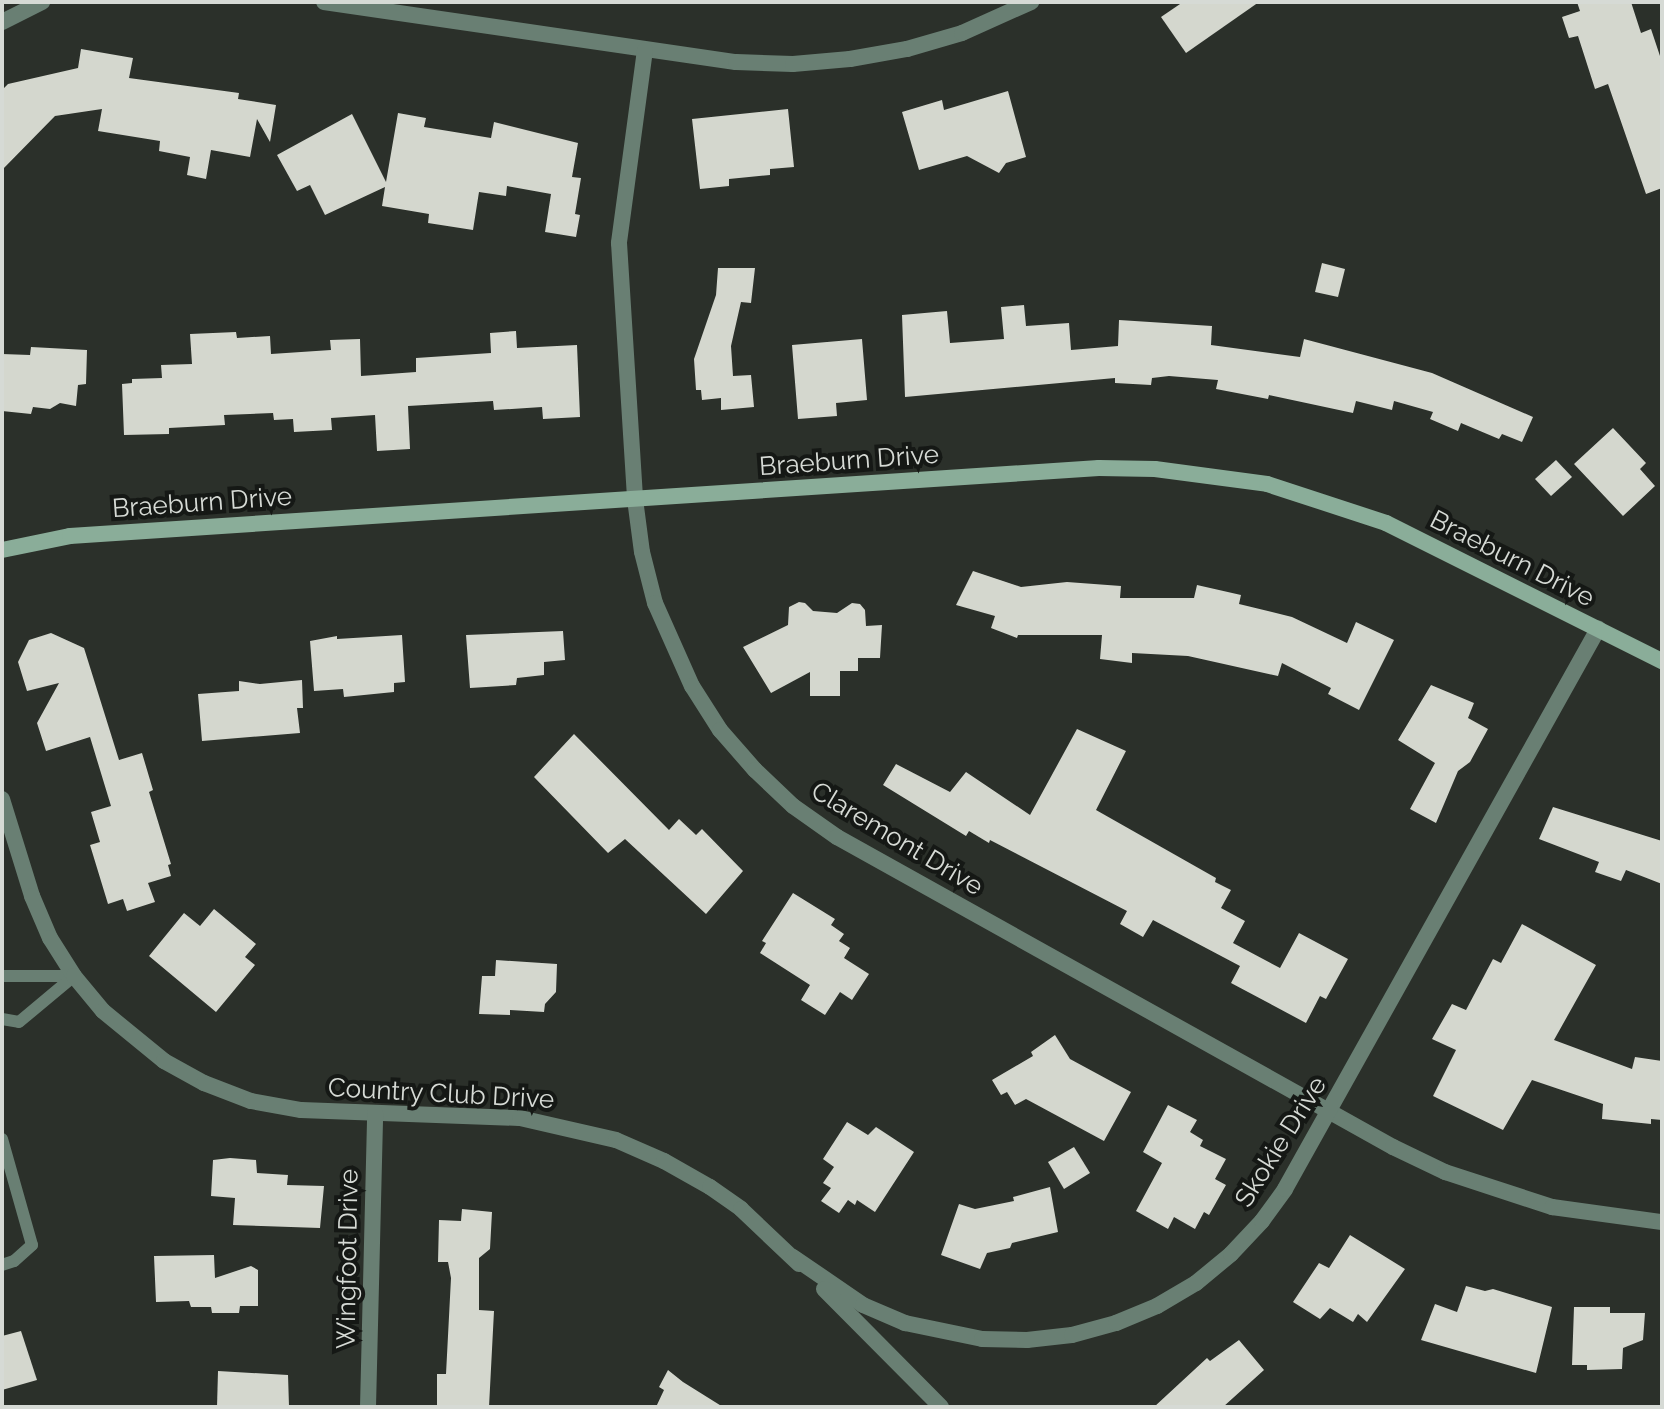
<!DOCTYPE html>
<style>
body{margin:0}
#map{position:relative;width:1664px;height:1409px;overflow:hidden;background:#2b302a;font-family:Raleway,sans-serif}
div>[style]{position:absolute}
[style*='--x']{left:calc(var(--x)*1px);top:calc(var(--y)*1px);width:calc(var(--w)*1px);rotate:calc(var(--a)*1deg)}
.building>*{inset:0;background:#d4d7ce}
.lane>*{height:12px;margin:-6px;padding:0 6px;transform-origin:6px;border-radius:6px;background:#697f73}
.street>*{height:16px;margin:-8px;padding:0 8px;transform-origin:8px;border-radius:8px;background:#697f73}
.secondary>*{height:16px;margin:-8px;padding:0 8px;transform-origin:8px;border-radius:8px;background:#8aad99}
span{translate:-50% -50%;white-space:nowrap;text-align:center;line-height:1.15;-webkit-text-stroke:8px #151815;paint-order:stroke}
.street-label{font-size:26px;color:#d6dad5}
.frame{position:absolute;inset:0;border:4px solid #d6dad5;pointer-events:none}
</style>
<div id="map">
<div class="building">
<div style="clip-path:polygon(1183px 2px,1259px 2px,1186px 53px,1161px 17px)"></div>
<div style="clip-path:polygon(1577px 2px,1631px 2px,1641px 33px,1651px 29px,1662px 62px,1662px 188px,1646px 194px,1608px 84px,1595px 89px,1578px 36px,1569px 38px,1562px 17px,1580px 11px)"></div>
<div style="clip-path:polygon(81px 49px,133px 58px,129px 78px,239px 93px,238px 99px,276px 105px,270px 142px,257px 119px,250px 157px,211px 150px,206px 179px,187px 175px,190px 157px,159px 151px,160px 141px,98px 131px,102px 109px,55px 116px,2px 170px,2px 90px,8px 84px,78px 68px)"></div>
<div style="clip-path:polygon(1008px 91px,1026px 157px,1006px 163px,999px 173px,967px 156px,919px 170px,902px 112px,942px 100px,944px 110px)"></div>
<div style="clip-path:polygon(788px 109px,794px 167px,770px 169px,770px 175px,729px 179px,729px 186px,700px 189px,692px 119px)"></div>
<div style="clip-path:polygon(398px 113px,426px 118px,424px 127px,491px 138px,494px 122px,578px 143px,572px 177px,581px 178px,575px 214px,580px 215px,576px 237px,545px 232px,551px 194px,507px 186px,506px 196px,479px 192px,473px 230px,428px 223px,429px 214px,382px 206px,385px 187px,325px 215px,310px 185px,297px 191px,277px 155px,352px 114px,386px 182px)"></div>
<div style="clip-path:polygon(1322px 263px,1345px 269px,1338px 297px,1315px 292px)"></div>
<div style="clip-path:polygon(718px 268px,755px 268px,751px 303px,741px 302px,731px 346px,733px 376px,751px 375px,754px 407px,721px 410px,721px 398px,702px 400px,701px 390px,696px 390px,694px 359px,716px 295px)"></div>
<div style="clip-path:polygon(1024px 305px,1026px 326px,1069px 323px,1071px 350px,1118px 346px,1119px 320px,1212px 326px,1211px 345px,1300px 357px,1304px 339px,1432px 373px,1533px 417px,1522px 442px,1502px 434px,1499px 439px,1461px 423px,1458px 431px,1430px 419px,1433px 412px,1394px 401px,1392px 410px,1356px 401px,1353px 413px,1269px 395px,1268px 399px,1216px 389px,1218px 380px,1169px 376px,1152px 378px,1151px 385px,1115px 383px,1115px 378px,905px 397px,902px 315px,947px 311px,950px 343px,1004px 339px,1001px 307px)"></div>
<div style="clip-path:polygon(516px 331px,517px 348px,577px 345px,580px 417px,543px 419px,542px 407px,494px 410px,493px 401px,408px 406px,410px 449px,377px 451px,375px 415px,331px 418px,332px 430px,294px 432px,293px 419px,274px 420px,273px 413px,224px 415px,225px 425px,169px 428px,169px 434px,124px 435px,122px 384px,132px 383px,132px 379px,162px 378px,161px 365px,192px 364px,190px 334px,236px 332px,237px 338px,270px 336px,271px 354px,331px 350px,330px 340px,360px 339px,361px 376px,416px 372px,416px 358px,491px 353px,490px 333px)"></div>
<div style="clip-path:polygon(862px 339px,867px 400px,836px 403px,837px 416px,798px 419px,792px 345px)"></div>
<div style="clip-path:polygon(31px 347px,87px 350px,86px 384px,78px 385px,76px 406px,60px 403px,50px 409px,33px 407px,31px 414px,2px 411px,2px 354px,30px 355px)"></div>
<div style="clip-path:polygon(1613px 428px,1646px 463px,1640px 469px,1655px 486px,1623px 516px,1574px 464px)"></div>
<div style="clip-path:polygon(1556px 460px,1572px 477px,1551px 496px,1535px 479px)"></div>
<div style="clip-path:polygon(973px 571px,1021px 587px,1067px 582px,1121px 586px,1120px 598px,1194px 598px,1197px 585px,1241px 595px,1239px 604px,1292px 617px,1347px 643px,1356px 622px,1394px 640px,1359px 710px,1328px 694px,1331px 688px,1282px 663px,1278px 676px,1188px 656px,1132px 653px,1132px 663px,1100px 659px,1102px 635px,1018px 635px,1017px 638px,991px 628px,995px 616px,956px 605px)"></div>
<div style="clip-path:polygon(799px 602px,805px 603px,813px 611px,837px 613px,852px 603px,860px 604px,865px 610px,866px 626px,882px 625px,880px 658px,858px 658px,858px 671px,840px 671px,840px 696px,810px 696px,810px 672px,771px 693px,743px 647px,788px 625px,789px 607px)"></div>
<div style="clip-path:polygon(563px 631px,565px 660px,544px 662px,544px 675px,517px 678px,516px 685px,470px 688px,466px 635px)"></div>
<div style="clip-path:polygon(51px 633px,84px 648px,119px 760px,142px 753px,153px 790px,149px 792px,171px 864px,168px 865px,171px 876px,148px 883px,155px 902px,127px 911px,123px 899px,108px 904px,90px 845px,100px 842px,91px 812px,111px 806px,90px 737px,46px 751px,37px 723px,59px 683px,27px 691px,18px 662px,29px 640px)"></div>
<div style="clip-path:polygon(402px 635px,405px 682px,394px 683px,394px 692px,344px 697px,343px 689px,314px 691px,310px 641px,337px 636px,337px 639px)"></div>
<div style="clip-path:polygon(302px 680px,303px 708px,297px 708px,300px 733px,202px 741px,198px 694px,239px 691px,239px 681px,260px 684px)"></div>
<div style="clip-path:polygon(1431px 685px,1474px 703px,1468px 718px,1488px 729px,1470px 762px,1458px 771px,1436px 823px,1410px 809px,1435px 763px,1398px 740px)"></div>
<div style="clip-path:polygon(1077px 729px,1126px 751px,1096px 810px,1216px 878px,1215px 882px,1231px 890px,1221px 908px,1245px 921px,1233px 943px,1280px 968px,1299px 933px,1348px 959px,1326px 999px,1320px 996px,1306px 1023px,1231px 983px,1240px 966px,1153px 920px,1143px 937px,1120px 924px,1127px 911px,990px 840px,989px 843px,969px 831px,966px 836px,883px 785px,896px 764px,950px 792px,966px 772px,1030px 815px)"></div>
<div style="clip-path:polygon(574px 734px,669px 830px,679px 819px,696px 835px,702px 829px,743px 871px,706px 914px,625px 839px,608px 853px,534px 777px)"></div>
<div style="clip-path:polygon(1553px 807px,1662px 841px,1662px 884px,1626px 870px,1621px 881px,1595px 872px,1599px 862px,1539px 839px)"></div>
<div style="clip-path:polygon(793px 893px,835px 919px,831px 925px,844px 934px,839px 941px,850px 948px,844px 958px,869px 974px,852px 1000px,840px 992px,825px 1015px,801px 1000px,810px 985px,760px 953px,766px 943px,762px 941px)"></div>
<div style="clip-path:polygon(214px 909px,256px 944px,245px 957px,255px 965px,216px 1012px,149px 956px,184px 913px,200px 926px)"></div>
<div style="clip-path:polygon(1522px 924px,1596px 965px,1554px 1040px,1632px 1069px,1635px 1057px,1662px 1061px,1662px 1120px,1651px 1119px,1651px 1124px,1602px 1119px,1603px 1104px,1532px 1080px,1503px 1130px,1433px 1096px,1456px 1050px,1432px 1039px,1452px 1004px,1466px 1010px,1493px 959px,1501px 963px)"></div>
<div style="clip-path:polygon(496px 960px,557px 964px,556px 992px,545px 1004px,544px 1012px,510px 1010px,510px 1015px,479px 1014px,482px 976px,495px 976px)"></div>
<div style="clip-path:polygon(1055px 1035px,1070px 1059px,1131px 1092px,1104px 1141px,1026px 1099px,1015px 1105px,1007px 1092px,1001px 1095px,992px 1080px,1033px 1056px,1031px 1052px)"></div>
<div style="clip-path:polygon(1168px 1105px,1197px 1120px,1190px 1132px,1203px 1140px,1200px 1146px,1226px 1159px,1215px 1179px,1226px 1185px,1209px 1215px,1204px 1212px,1195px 1229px,1174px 1217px,1168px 1229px,1136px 1211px,1162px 1163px,1143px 1152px)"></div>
<div style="clip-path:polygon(847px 1122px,868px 1135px,876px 1127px,914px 1152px,875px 1212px,857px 1200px,855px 1205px,848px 1200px,839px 1213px,821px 1201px,831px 1188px,823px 1183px,834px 1167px,823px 1159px)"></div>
<div style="clip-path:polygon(1074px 1147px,1090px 1173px,1064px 1189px,1048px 1162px)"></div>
<div style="clip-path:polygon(230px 1158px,256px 1160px,257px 1173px,288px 1175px,287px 1185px,324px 1186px,320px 1228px,233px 1225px,235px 1198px,211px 1196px,213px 1160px)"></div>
<div style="clip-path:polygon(1050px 1187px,1058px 1232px,1012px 1243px,1010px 1248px,987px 1253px,980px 1269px,941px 1255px,959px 1204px,975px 1209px,1014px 1201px,1013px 1197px)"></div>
<div style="clip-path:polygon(462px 1209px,492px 1212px,490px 1249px,479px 1258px,479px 1310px,494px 1311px,489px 1407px,437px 1407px,437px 1374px,446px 1374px,451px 1278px,448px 1262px,438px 1262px,439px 1220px,461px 1221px)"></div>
<div style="clip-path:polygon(1350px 1235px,1405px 1269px,1367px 1322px,1358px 1314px,1353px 1322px,1330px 1308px,1320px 1319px,1293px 1302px,1319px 1263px,1329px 1268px)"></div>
<div style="clip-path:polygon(214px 1255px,215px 1278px,251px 1266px,258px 1270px,258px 1306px,240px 1306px,239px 1313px,212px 1313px,211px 1307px,191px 1307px,189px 1301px,156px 1302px,154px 1256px)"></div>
<div style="clip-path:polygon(1466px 1286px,1485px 1291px,1493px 1289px,1552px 1307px,1536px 1373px,1421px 1340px,1435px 1304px,1457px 1312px)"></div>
<div style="clip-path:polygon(1574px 1307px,1610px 1307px,1610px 1313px,1645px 1313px,1643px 1340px,1623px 1348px,1622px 1369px,1587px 1370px,1587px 1365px,1572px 1365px)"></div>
<div style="clip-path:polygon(21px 1331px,37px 1380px,2px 1390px,2px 1336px)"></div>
<div style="clip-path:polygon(1239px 1340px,1264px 1370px,1223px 1407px,1154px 1407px,1207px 1358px,1210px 1361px)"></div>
<div style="clip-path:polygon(668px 1370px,683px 1382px,723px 1407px,656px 1407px,664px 1390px,659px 1387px)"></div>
<div style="clip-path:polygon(218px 1371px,288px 1375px,289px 1407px,217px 1407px)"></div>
</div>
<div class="lane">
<div style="--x:2;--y:976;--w:72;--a:0"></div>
<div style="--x:2;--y:1019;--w:17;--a:10"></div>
<div style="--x:19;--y:1022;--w:72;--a:-39.9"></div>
<div style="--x:2;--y:1139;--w:110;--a:74.2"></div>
<div style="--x:32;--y:1245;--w:24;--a:138"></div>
<div style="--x:14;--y:1261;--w:13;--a:162"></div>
</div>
<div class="street">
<div style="--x:324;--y:2;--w:416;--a:8.3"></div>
<div style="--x:736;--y:62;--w:57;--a:2"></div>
<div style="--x:793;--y:64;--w:57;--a:-5"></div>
<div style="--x:850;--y:59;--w:58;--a:-10"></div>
<div style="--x:907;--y:49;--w:57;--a:-16.2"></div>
<div style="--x:962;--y:33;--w:76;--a:-24.2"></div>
<div style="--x:2;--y:22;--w:45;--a:-26.6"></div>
<div style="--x:645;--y:50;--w:195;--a:97.7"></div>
<div style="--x:619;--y:243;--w:256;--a:86.4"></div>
<div style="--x:635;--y:499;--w:53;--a:82.5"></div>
<div style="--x:642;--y:552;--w:53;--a:75.7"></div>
<div style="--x:655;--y:603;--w:91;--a:66"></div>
<div style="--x:692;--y:686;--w:52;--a:57.5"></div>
<div style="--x:720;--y:730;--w:53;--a:48.8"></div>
<div style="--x:755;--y:770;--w:52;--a:43.5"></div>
<div style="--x:793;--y:806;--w:54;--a:35.2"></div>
<div style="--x:837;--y:837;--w:637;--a:29.14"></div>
<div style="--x:1393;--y:1147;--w:58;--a:25.7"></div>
<div style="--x:1445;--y:1172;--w:113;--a:18.1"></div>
<div style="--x:1552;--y:1207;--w:111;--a:7.8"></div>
<div style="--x:2;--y:799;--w:102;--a:72.8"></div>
<div style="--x:32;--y:896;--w:46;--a:66.8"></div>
<div style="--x:50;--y:938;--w:45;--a:57.7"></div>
<div style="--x:74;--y:976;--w:45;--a:50.4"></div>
<div style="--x:103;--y:1011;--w:79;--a:39.3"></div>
<div style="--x:164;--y:1061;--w:46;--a:28.8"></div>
<div style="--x:204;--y:1083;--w:50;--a:21"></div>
<div style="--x:251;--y:1101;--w:51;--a:10.2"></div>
<div style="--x:301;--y:1110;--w:219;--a:2.1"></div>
<div style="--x:520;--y:1118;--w:98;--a:12.9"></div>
<div style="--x:616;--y:1140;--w:52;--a:23.6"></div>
<div style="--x:664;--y:1161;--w:53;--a:29.5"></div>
<div style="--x:710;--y:1187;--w:38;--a:35"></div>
<div style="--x:741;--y:1209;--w:80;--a:43.5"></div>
<div style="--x:793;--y:1257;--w:85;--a:34.4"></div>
<div style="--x:863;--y:1305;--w:46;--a:23.2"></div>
<div style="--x:905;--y:1323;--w:79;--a:11.7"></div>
<div style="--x:982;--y:1339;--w:45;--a:1.3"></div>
<div style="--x:1027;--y:1340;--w:45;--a:-6.3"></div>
<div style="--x:1072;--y:1335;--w:46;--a:-15.3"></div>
<div style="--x:1116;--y:1323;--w:44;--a:-22.5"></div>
<div style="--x:1157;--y:1306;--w:45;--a:-30.5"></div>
<div style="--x:1196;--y:1283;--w:45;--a:-39.6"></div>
<div style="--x:1231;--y:1254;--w:45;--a:-46.8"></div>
<div style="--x:1262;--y:1221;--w:39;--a:-54"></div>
<div style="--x:1285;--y:1189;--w:642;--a:-60.8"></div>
<div style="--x:824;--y:1289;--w:166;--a:45.2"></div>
<div style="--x:368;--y:1407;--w:294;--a:-88.6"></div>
</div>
<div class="secondary">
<div style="--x:2;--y:550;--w:69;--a:-11.6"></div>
<div style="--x:70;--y:536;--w:1031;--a:-3.78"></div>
<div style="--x:1099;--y:468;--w:56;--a:1"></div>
<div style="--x:1155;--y:469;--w:113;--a:7.6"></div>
<div style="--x:1267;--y:484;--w:125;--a:18.1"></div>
<div style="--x:1386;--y:523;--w:309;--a:26.6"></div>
</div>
<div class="street-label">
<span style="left:849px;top:461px;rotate:-4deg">Braeburn Drive</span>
<span style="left:202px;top:503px;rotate:-4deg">Braeburn Drive</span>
<span style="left:1512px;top:559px;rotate:27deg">Braeburn Drive</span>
<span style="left:897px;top:839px;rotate:31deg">Claremont Drive</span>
<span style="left:441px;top:1094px;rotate:3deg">Country Club Drive</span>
<span style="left:1281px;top:1142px;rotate:-58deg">Skokie Drive</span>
<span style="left:348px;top:1259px;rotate:-89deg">Wingfoot Drive</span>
</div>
<div class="frame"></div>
</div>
